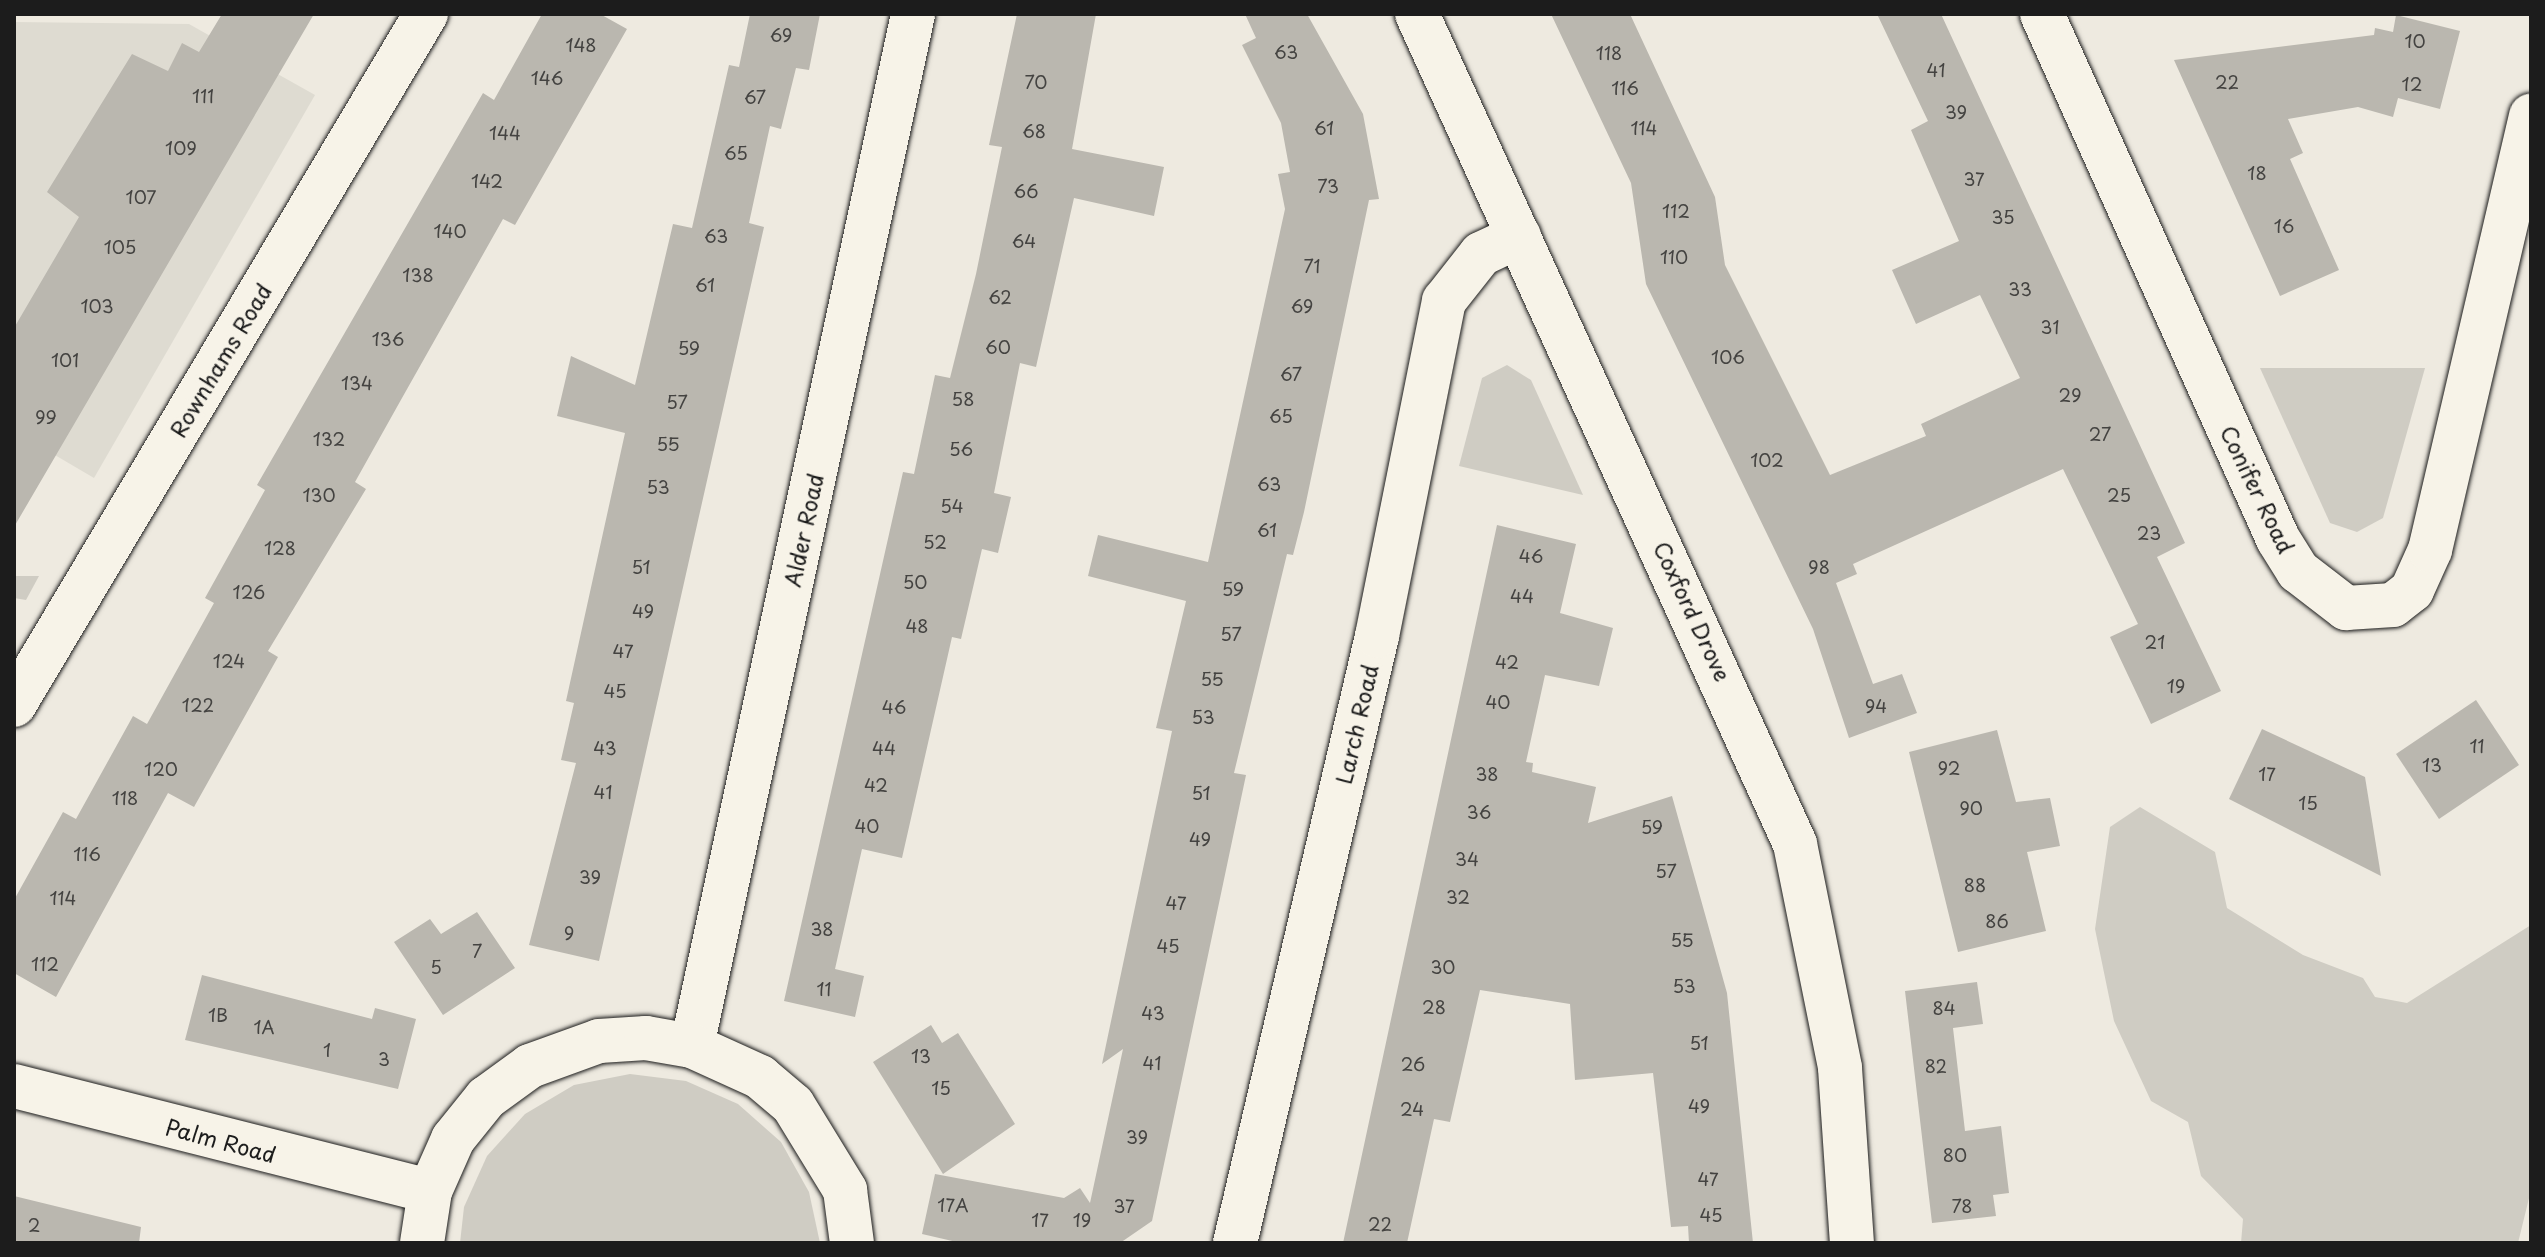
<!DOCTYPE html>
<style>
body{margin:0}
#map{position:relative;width:2545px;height:1257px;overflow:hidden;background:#eeeae0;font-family:"Playpen Sans",sans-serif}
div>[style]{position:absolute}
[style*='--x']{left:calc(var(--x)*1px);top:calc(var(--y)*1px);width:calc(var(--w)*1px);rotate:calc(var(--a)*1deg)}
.built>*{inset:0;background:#dedbd1}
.green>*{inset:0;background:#cfccc3}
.building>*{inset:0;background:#bab7af}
.roads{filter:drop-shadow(0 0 2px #1c1c1c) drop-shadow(0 0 2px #1c1c1c)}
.minor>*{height:44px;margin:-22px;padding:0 22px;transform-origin:22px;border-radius:22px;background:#f7f3e8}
span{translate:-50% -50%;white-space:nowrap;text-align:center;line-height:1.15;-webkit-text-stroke:7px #f7f3e8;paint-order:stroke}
.number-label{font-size:18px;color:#444341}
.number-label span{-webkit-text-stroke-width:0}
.street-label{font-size:22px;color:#1c1c1c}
.frame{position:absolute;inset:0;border:16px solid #1c1c1c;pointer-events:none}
</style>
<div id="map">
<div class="built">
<div style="clip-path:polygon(14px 22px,189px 24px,315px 95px,94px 478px,14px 431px)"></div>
</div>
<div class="green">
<div style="clip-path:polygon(1507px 365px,1531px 380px,1583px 495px,1459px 466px,1482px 378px)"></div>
<div style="clip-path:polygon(2260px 368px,2425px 368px,2383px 518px,2357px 532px,2330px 523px)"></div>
<div style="clip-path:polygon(14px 576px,39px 576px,26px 600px,14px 598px)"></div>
<div style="clip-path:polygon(2140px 807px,2215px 852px,2227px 908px,2303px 955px,2363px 978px,2375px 997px,2407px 1003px,2531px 925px,2531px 1190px,2518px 1243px,2241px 1243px,2243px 1219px,2201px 1176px,2188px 1122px,2151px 1101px,2114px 1021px,2095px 929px,2110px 827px)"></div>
<div style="clip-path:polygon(630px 1074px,686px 1081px,738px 1104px,781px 1142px,809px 1192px,820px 1243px,460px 1243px,464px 1207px,487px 1156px,525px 1114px,574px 1085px)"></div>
</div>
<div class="building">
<div style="clip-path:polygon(222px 14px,314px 14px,14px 527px,14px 328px,79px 217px,47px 192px,132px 54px,168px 71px,182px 43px,199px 52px)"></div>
<div style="clip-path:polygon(542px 14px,600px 14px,627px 29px,515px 225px,503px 219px,402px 398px,355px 482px,366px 489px,268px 651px,278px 657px,194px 807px,168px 793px,56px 997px,14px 973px,14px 900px,63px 812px,76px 819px,133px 716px,147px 724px,214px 603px,205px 598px,265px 490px,257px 485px,483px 93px,494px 100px)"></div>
<div style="clip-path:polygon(750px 14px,820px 14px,809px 70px,796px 68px,781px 129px,770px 126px,749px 223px,764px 227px,599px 961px,529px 945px,576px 763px,561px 760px,574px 703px,566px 701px,625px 433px,557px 416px,571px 356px,635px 385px,673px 224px,692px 228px,729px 65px,739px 67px)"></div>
<div style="clip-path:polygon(1017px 14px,1096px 14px,1072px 149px,1164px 167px,1154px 216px,1074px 198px,1036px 367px,1020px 363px,994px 493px,1011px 497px,998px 553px,982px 549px,961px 639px,952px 637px,902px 858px,862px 849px,835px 969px,864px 976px,855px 1017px,784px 1001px,903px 472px,914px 474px,935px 375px,950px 378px,976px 274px,1002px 147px,989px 145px)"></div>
<div style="clip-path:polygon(1245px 14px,1307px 14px,1363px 114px,1379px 199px,1369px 200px,1304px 512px,1293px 555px,1287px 554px,1234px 773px,1246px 775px,1152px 1221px,1120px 1243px,961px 1243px,922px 1234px,935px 1174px,1064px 1198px,1080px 1188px,1090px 1203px,1123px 1049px,1102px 1064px,1172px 731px,1156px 728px,1186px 601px,1088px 576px,1098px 535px,1208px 562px,1285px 209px,1278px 174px,1290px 172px,1281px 123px,1242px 45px,1256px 38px)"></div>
<div style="clip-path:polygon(1551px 14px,1630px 14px,1715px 197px,1725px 265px,1830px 475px,1926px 436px,1921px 424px,2020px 378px,1980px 295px,1916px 324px,1892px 270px,1959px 241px,1911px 130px,1928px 121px,1877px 14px,1941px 14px,2185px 543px,2157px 557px,2221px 691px,2151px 724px,2110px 637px,2138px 624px,2063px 469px,1853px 564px,1857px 574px,1836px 583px,1873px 684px,1902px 674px,1917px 713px,1849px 738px,1813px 629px,1646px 284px,1631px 183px)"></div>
<div style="clip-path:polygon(2396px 15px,2460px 31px,2440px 109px,2398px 98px,2393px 117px,2358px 107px,2288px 119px,2303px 153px,2290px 159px,2339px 270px,2280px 296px,2174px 60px,2374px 35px,2375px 28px,2393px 32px)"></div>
<div style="clip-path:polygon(1497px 525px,1576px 544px,1560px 613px,1613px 628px,1599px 686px,1545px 675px,1526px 762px,1533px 763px,1532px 772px,1596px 787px,1588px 823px,1672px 796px,1727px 993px,1753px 1243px,1689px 1243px,1688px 1226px,1671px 1227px,1653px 1073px,1575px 1080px,1570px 1004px,1480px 990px,1450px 1122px,1434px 1119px,1407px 1243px,1343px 1243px)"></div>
<div style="clip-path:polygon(2476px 700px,2519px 765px,2439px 819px,2396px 754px)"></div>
<div style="clip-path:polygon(2262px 729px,2365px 777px,2381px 876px,2229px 799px)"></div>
<div style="clip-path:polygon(1997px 730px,2016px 802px,2050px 798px,2060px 846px,2027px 852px,2046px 931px,1958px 952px,1909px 752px)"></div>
<div style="clip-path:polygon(477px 912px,515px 968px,443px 1015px,394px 942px,430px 919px,441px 934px)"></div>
<div style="clip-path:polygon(202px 975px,372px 1019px,375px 1008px,416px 1019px,398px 1089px,185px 1040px)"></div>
<div style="clip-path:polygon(1977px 982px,1983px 1024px,1953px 1028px,1965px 1131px,2001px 1126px,2009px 1193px,1993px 1195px,1996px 1216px,1932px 1223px,1905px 991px)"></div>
<div style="clip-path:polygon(931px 1025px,942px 1043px,958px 1033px,1015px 1124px,943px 1174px,873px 1062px)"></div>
<div style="clip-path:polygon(14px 1196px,141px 1227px,139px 1243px,14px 1243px)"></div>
</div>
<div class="roads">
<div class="minor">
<div style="--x:1417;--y:14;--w:912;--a:65.51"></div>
<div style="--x:1795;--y:844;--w:228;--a:78.6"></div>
<div style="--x:1840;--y:1068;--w:175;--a:86.1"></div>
<div style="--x:2042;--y:14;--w:576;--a:65.79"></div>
<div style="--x:2278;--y:539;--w:38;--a:58"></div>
<div style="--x:2298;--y:571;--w:61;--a:37.6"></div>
<div style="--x:2346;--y:608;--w:47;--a:-3.7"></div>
<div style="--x:2393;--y:605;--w:24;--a:-38"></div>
<div style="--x:2412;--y:590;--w:44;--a:-65.8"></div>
<div style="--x:2430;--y:550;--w:446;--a:-76.9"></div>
<div style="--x:14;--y:705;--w:805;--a:-59.2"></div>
<div style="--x:692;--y:1046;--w:1055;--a:-77.91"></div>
<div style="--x:14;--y:1086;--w:429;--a:14.2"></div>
<div style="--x:422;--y:1243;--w:53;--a:-81.3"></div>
<div style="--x:430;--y:1191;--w:57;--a:-66.1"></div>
<div style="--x:453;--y:1139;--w:53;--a:-51.2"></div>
<div style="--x:486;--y:1098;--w:54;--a:-36"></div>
<div style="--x:530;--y:1066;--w:73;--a:-19.9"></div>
<div style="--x:599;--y:1041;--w:47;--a:-3.7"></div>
<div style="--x:646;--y:1038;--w:47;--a:9.9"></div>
<div style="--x:692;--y:1046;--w:75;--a:24.5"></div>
<div style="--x:760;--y:1077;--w:43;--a:40.3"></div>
<div style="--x:793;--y:1105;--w:100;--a:58.5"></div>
<div style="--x:845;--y:1190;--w:53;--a:82.5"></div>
<div style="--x:1235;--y:1243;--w:623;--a:-76.83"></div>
<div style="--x:1377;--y:636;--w:342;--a:-78.7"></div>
<div style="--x:1444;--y:301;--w:60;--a:-51.8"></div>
<div style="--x:1481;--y:254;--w:42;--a:-25.3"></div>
</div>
</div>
<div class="number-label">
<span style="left:781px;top:35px">69</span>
<span style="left:2415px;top:41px">10</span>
<span style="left:581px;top:45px">148</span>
<span style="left:1286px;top:52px">63</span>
<span style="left:1609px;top:53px">118</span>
<span style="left:1936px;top:70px">41</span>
<span style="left:547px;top:78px">146</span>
<span style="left:1036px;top:82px">70</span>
<span style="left:2227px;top:82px">22</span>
<span style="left:2412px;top:84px">12</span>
<span style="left:1625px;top:88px">116</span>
<span style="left:203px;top:96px">111</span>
<span style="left:755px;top:97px">67</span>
<span style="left:1956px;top:112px">39</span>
<span style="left:1324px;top:128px">61</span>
<span style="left:1644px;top:128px">114</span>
<span style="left:1034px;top:131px">68</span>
<span style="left:505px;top:133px">144</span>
<span style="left:181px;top:148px">109</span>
<span style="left:736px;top:153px">65</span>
<span style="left:2257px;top:173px">18</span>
<span style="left:1974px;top:179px">37</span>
<span style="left:487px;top:181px">142</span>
<span style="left:1328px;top:186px">73</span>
<span style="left:1026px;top:191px">66</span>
<span style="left:141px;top:197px">107</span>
<span style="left:1676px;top:211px">112</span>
<span style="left:2003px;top:217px">35</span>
<span style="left:2284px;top:226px">16</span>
<span style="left:450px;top:231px">140</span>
<span style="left:716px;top:236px">63</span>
<span style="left:1024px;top:241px">64</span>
<span style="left:120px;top:247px">105</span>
<span style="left:1674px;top:257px">110</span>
<span style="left:1312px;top:266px">71</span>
<span style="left:418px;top:275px">138</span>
<span style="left:705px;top:285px">61</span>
<span style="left:2020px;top:289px">33</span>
<span style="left:1000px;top:297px">62</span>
<span style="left:97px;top:306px">103</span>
<span style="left:1302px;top:306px">69</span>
<span style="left:2050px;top:327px">31</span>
<span style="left:388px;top:339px">136</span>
<span style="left:998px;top:347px">60</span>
<span style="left:689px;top:348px">59</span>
<span style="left:1728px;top:357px">106</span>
<span style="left:65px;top:360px">101</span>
<span style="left:1291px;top:374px">67</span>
<span style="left:357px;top:383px">134</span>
<span style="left:2070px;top:395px">29</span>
<span style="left:963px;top:399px">58</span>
<span style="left:677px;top:402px">57</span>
<span style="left:1281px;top:416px">65</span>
<span style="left:46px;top:417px">99</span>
<span style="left:2100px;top:434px">27</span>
<span style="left:329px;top:439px">132</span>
<span style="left:668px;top:444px">55</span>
<span style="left:961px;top:449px">56</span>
<span style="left:1767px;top:460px">102</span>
<span style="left:1269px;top:484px">63</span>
<span style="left:658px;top:487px">53</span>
<span style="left:319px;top:495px">130</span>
<span style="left:2119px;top:495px">25</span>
<span style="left:952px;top:506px">54</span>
<span style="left:1267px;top:530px">61</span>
<span style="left:2149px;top:533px">23</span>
<span style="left:935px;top:542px">52</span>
<span style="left:280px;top:548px">128</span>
<span style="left:1531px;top:556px">46</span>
<span style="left:641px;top:567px">51</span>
<span style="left:1819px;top:567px">98</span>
<span style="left:915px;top:582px">50</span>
<span style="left:1233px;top:589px">59</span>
<span style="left:249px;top:592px">126</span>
<span style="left:1522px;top:596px">44</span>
<span style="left:643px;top:611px">49</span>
<span style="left:917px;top:626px">48</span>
<span style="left:1231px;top:634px">57</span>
<span style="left:2155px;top:642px">21</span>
<span style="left:623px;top:651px">47</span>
<span style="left:229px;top:661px">124</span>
<span style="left:1507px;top:662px">42</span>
<span style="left:1212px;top:679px">55</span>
<span style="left:2176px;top:686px">19</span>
<span style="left:615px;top:691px">45</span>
<span style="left:1498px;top:702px">40</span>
<span style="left:198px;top:705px">122</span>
<span style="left:1876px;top:706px">94</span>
<span style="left:894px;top:707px">46</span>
<span style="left:1203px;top:717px">53</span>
<span style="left:2477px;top:746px">11</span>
<span style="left:605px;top:748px">43</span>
<span style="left:884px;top:748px">44</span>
<span style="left:2432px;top:765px">13</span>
<span style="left:1949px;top:768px">92</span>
<span style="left:161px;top:769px">120</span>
<span style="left:1487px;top:774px">38</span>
<span style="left:2267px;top:774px">17</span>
<span style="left:876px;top:785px">42</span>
<span style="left:603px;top:792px">41</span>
<span style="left:1201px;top:793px">51</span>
<span style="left:125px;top:798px">118</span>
<span style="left:2308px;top:803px">15</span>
<span style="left:1971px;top:808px">90</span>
<span style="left:1479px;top:812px">36</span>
<span style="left:867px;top:826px">40</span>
<span style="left:1652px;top:827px">59</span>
<span style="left:1200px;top:839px">49</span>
<span style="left:87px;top:854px">116</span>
<span style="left:1467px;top:859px">34</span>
<span style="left:1666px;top:871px">57</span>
<span style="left:590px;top:877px">39</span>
<span style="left:1975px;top:885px">88</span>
<span style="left:1458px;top:897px">32</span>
<span style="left:63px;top:898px">114</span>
<span style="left:1176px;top:903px">47</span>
<span style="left:1997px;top:921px">86</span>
<span style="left:822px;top:929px">38</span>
<span style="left:569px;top:933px">9</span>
<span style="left:1682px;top:940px">55</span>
<span style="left:1168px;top:946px">45</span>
<span style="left:477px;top:951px">7</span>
<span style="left:45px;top:964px">112</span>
<span style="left:436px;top:967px">5</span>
<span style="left:1443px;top:967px">30</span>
<span style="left:1684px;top:986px">53</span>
<span style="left:824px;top:989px">11</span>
<span style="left:1434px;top:1007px">28</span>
<span style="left:1944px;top:1008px">84</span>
<span style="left:1153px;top:1013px">43</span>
<span style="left:218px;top:1015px">1B</span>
<span style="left:264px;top:1027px">1A</span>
<span style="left:1699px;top:1043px">51</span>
<span style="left:327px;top:1050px">1</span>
<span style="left:921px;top:1056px">13</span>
<span style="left:384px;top:1059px">3</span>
<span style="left:1152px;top:1063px">41</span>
<span style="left:1413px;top:1064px">26</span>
<span style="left:1936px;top:1066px">82</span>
<span style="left:941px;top:1088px">15</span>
<span style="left:1699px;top:1106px">49</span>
<span style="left:1412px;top:1109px">24</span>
<span style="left:1137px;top:1137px">39</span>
<span style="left:1955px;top:1155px">80</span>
<span style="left:1708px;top:1179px">47</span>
<span style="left:953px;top:1205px">17A</span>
<span style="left:1124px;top:1206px">37</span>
<span style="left:1962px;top:1206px">78</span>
<span style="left:1711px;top:1215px">45</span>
<span style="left:1040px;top:1220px">17</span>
<span style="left:1082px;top:1220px">19</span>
<span style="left:1380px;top:1224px">22</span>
<span style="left:34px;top:1225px">2</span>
</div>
<div class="street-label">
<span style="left:220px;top:360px;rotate:-59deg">Rownhams Road</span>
<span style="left:2258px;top:489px;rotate:64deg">Conifer Road</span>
<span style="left:803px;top:530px;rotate:-78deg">Alder Road</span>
<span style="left:1693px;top:611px;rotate:65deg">Coxford Drove</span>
<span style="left:1356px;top:724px;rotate:-77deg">Larch Road</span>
<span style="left:221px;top:1140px;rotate:15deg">Palm Road</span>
</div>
<div class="frame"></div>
</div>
